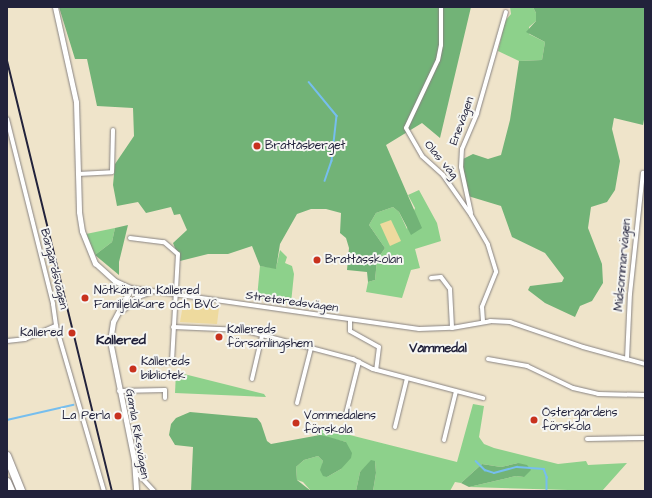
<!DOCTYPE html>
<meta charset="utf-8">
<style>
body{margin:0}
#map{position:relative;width:652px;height:498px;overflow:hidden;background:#efe4ca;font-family:"Architects Daughter",sans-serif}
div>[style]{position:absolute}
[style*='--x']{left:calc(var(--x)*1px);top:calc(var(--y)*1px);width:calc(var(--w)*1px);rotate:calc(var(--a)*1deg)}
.green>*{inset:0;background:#8dd18b}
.forest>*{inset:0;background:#72b377}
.sand>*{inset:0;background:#eeda9e}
.stream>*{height:1.5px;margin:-0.75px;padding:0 0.75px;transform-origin:0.75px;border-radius:0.75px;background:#76beee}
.roads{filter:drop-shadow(0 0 1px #888382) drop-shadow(0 0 1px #888382)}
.minor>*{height:4px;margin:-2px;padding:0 2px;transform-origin:2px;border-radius:2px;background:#fff}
.tertiary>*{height:5px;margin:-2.5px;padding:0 2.5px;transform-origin:2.5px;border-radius:2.5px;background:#fff}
.motorway>*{height:8px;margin:-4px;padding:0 4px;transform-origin:4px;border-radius:4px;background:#fff}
.rail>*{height:1.5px;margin:-0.75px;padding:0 0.75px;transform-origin:0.75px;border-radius:0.75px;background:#22223b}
.dots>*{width:11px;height:11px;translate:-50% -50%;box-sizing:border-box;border:2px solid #f6f6f2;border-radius:50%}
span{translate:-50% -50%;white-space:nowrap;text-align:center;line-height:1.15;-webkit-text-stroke:4px #f6f6f2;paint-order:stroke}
.street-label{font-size:12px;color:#22223b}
.poi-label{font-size:12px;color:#22223b}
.left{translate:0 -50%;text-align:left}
.right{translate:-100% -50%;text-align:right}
.neighbourhood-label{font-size:13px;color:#22223b;font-weight:700}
.quarter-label{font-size:14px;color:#22223b;font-weight:700}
.frame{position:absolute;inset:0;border:8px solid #22223b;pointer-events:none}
</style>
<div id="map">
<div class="green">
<div style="clip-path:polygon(510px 7px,533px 7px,536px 13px,536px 21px,529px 27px,529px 34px,545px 42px,542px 60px,519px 61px,498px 51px,505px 21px,511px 14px)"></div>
<div style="clip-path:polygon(419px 190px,437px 223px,441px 241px,415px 249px,420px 268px,411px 270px,402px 298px,366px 292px,368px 282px,375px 280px,377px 260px,385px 248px,369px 225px,376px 213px,393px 207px,399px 212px,407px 229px,415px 208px,408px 195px)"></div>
<div style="clip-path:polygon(115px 228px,112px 242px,95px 255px,86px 234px)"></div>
<div style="clip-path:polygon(280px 250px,287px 257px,285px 263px,292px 266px,294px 274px,291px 303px,257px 298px,260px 266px,276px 268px)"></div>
<div style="clip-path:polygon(176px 372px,264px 394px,266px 397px,175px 393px)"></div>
<div style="clip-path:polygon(473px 404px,484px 406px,479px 437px,484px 444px,494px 448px,558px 464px,586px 461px,588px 465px,627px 463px,602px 491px,469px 487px,516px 476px,524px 477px,518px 463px,501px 467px,482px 464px,461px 483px,455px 482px,450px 491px,373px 491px,376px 473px,375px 461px,360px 472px,356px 491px,311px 491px,303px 482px,297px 480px,296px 467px,304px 460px,318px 456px,323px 461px,322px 466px,327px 477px,341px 469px,346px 442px,317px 435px,318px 427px,457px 462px)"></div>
</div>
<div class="forest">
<div style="clip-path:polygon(59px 7px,471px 7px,440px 138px,422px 123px,386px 145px,422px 228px,411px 235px,399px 212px,393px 207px,376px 213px,369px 225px,385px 248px,377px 260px,375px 280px,368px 282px,367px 272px,347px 270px,349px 248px,346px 238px,340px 233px,341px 213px,326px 209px,311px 209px,297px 214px,280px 244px,276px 269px,260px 266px,252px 246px,228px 254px,208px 254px,180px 261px,173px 243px,187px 230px,180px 214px,174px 215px,171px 207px,146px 213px,138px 202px,117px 206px,113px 185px,115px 164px,134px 136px,133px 108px,97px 106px,87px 59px,75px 59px)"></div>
<div style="clip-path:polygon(533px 7px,645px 7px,645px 114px,643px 125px,614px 118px,612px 129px,620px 161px,615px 190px,607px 202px,591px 207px,588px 228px,602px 264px,603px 283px,592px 301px,580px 306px,575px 317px,545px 303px,528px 290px,530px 286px,562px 282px,564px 278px,545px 253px,512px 237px,501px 206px,468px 196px,464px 173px,463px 159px,473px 154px,488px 159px,501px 155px,510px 120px,519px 61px,542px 60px,545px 42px,526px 32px,536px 21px,536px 13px)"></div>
<div style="clip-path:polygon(128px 225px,119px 262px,119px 275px,95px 255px,112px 242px,115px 228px)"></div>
<div style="clip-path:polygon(190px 412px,257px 418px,261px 423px,267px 441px,271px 444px,320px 435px,329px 437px,346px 442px,352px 453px,351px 458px,341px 469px,327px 477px,323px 476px,320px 470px,323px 461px,318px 456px,304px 460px,296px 467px,297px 480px,311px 491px,191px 491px,193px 447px,175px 445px,169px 435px,171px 424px,176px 418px)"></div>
<div style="clip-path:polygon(371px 460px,375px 461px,376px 473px,373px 491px,356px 491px,360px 472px)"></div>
<div style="clip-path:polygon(518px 463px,527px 465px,531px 470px,524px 477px,516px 476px,469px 487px,461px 483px,482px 464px,501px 467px)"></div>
</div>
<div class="sand">
<div style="clip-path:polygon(391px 220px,401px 241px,390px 246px,380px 224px)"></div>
<div style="clip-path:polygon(186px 303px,219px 308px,217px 324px,180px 322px,183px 305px)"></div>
</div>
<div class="stream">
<div style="--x:309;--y:82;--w:44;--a:50.5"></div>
<div style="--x:337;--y:116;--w:45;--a:96.3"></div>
<div style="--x:332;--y:161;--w:21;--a:109"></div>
<div style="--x:7;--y:420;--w:68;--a:-12.8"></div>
<div style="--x:476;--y:461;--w:13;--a:45"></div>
<div style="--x:485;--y:470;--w:9;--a:18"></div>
<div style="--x:494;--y:473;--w:24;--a:-15"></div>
<div style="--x:517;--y:467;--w:27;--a:4"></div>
<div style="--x:544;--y:469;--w:9;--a:69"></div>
<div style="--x:547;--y:477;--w:14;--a:90"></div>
</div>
<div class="roads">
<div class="minor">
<div style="--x:441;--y:7;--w:38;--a:90"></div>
<div style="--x:441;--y:45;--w:15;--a:101"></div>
<div style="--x:438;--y:60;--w:75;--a:115.2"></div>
<div style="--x:406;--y:128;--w:32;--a:60"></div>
<div style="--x:422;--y:156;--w:28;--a:42"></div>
<div style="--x:443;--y:175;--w:49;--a:55"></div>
<div style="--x:471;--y:215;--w:34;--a:60"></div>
<div style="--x:488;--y:245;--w:28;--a:73"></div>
<div style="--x:496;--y:272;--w:38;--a:112"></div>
<div style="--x:482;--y:307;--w:14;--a:86"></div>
<div style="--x:7;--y:119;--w:191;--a:76"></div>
<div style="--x:53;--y:304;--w:22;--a:82"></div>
<div style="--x:56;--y:326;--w:172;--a:73.8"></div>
<div style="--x:78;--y:174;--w:34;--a:-3"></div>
<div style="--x:112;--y:172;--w:42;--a:-88.6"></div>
<div style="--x:471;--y:213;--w:47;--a:-102.3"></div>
<div style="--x:461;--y:167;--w:18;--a:-87"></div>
<div style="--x:462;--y:149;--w:39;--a:-67"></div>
<div style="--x:477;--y:113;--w:105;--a:-74"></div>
<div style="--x:130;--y:238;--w:34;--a:7"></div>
<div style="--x:164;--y:242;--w:18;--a:41"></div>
<div style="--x:178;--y:254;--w:108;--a:93.2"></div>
<div style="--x:172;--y:362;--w:12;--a:175"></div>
<div style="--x:431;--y:278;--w:10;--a:-6"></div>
<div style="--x:441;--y:277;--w:15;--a:53"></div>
<div style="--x:450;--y:289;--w:39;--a:87"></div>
<div style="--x:131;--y:288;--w:291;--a:8.1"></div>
<div style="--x:419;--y:329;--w:33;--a:-2"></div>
<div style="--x:452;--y:328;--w:39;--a:-10"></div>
<div style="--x:490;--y:321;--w:20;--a:3"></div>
<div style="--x:510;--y:322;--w:77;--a:18.9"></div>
<div style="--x:583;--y:347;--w:64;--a:15.3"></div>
<div style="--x:350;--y:320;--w:11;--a:90"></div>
<div style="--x:350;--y:331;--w:33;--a:29"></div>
<div style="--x:379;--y:347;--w:23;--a:97"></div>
<div style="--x:173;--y:327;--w:70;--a:2.5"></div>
<div style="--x:243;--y:330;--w:114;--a:14.8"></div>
<div style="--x:353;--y:359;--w:22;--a:27"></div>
<div style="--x:373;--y:369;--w:114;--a:14.8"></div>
<div style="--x:7;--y:341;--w:18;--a:-6"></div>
<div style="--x:25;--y:339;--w:34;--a:-23"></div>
<div style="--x:488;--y:359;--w:40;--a:10"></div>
<div style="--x:527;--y:366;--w:51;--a:25.6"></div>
<div style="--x:573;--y:388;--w:26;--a:13"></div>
<div style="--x:598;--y:394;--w:47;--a:1.2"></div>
<div style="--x:627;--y:359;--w:65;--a:-87.4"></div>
<div style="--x:630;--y:294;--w:122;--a:-83.9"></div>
<div style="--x:252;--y:379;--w:44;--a:-76.9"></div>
<div style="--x:119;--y:391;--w:46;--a:-1.2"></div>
<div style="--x:165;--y:390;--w:8;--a:90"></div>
<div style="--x:297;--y:403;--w:57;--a:-75.7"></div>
<div style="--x:346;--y:414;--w:54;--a:-76"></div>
<div style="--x:395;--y:427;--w:50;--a:-76.2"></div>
<div style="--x:587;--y:439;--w:58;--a:-1"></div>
<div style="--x:444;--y:440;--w:50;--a:-76.2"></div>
<div style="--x:135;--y:474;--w:4;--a:14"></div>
<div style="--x:139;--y:475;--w:22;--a:47"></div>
</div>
<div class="tertiary">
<div style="--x:55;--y:7;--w:97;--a:77.5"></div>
<div style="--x:76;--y:102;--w:110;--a:88.4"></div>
<div style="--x:79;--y:212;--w:19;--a:81"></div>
<div style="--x:82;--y:231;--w:35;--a:68"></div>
<div style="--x:95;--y:263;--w:27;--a:42"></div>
<div style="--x:115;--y:281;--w:17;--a:24"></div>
<div style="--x:131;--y:288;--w:38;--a:118"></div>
<div style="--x:113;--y:322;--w:19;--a:99"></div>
<div style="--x:110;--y:341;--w:121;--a:78.6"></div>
<div style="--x:134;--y:460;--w:31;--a:86"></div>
<div style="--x:123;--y:309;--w:20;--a:-41"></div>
<div style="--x:138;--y:296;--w:12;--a:-20"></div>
</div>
<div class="motorway">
<div style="--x:7;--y:456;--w:38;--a:68"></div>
<div style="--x:7;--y:482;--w:10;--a:66"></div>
</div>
</div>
<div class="rail">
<div style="--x:7;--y:59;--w:445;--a:76.3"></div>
</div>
<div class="dots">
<div style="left:257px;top:146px;background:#c8321e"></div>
<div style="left:317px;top:260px;background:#c8321e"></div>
<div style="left:85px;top:298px;background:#c8321e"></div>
<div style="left:72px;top:333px;background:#c8321e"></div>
<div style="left:219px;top:337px;background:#c8321e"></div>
<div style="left:133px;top:369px;background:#c8321e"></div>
<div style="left:118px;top:416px;background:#c8321e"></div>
<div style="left:534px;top:420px;background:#c8321e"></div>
<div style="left:296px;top:423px;background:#c8321e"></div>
</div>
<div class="street-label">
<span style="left:462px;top:121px;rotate:-70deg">Enevägen</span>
<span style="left:441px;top:160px;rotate:50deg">Olas väg</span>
<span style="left:623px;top:265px;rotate:-85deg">Midsommarvägen</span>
<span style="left:54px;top:269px;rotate:76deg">Bangårdsvägen</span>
<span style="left:292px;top:302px;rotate:8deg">Streteredsvägen</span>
<span style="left:137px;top:434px;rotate:80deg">Gamla Riksvägen</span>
</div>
<div class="poi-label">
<span class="left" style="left:265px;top:146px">Brattåsberget</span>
<span class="left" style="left:325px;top:260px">Brattåsskolan</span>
<span class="left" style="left:94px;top:298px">Nötkärnan Kållered<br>Familjeläkare och BVC</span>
<span class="left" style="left:227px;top:337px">Kållereds<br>församlingshem</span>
<span class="right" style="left:63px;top:333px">Kållered</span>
<span class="left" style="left:141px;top:369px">Kållereds<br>bibliotek</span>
<span class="left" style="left:542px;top:420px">Östergårdens<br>förskola</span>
<span class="right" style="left:110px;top:416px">La Perla</span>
<span class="left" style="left:304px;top:423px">Vommedalens<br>förskola</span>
</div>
<div class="neighbourhood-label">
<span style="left:438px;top:348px">Våmmedal</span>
</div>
<div class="quarter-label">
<span style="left:121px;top:340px">Kållered</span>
</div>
<div class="frame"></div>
</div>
